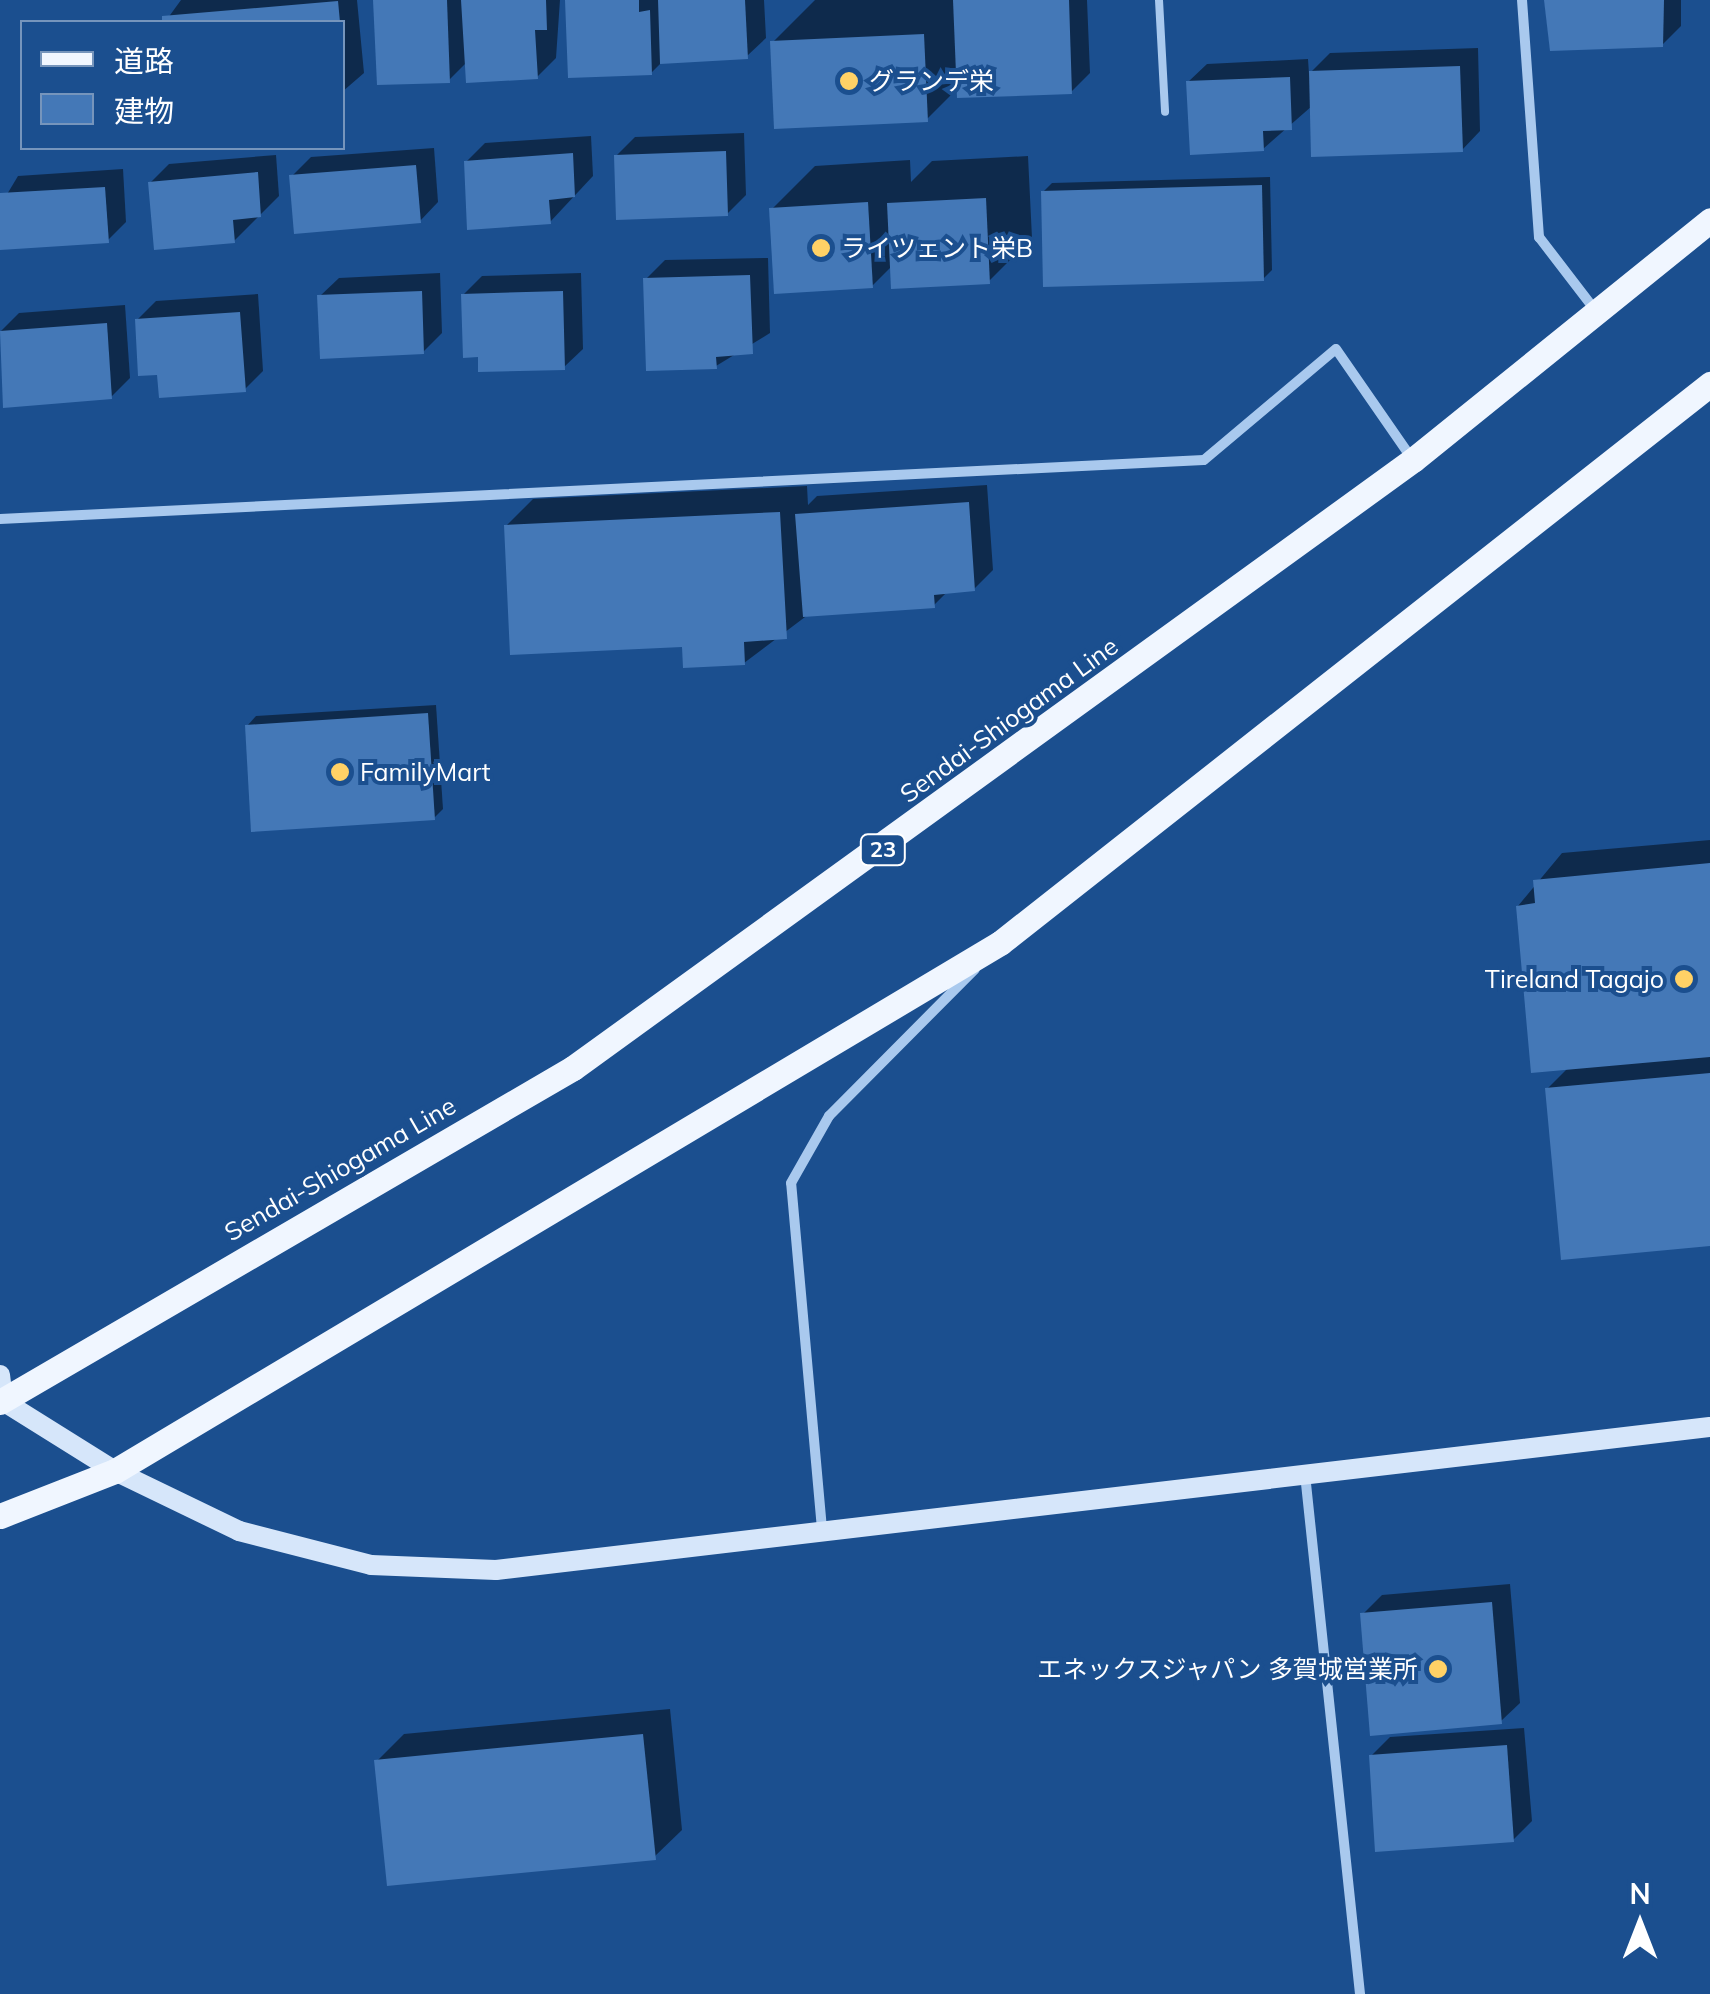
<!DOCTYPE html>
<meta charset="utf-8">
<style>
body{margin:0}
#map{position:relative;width:1710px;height:1994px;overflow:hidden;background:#1b4f8f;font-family:Mulish,"Noto Sans JP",sans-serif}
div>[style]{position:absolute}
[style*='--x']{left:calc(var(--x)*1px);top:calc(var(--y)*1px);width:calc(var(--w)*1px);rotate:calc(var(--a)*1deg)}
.shadow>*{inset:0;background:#0007}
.building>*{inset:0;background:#4478b7}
.lane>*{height:8px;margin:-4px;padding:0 4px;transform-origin:4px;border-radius:4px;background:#a9c9ee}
.street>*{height:10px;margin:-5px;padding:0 5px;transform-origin:5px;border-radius:5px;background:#a9c9ee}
.secondary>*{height:20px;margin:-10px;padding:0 10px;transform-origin:10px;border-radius:10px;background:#d6e6fa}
.primary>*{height:25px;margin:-12.5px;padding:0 12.5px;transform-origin:12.5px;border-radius:12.5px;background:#f0f6ff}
.dots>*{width:28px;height:28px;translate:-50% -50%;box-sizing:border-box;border:5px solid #1b4f8f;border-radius:50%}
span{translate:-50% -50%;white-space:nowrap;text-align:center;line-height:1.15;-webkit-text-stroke:8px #1b4f8f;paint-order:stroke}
.shield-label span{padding:2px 8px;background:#1b4f8f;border:2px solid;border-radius:8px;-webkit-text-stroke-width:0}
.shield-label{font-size:22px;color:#fff;font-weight:700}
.poi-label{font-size:25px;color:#fff}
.left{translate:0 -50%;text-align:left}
.right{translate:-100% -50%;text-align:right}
.street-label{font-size:25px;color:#fff}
.legend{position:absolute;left:20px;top:20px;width:325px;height:130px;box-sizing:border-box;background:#1b4f8f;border:2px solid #7695bc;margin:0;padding:12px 18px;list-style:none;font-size:30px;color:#fff}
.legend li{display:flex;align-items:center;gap:20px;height:50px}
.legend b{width:50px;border:2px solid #7695bc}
.north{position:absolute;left:1590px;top:1874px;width:100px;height:100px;-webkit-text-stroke:8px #1b4f8f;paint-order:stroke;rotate:0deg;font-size:28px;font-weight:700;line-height:40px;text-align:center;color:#fff}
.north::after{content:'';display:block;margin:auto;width:35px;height:45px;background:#fff;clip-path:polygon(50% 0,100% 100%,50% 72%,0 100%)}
</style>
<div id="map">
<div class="shadow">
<div style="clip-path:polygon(181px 0,357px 0,364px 73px,342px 92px,342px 22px,165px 22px)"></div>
<div style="clip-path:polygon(376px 0,560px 0,556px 58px,537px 77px,468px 61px,449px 80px)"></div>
<div style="clip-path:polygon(568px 0,764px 0,766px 38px,747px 56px,663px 61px,651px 73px)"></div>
<div style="clip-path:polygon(815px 0,1087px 0,1090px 73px,1071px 92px,959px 87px,927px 119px,773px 42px)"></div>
<div style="clip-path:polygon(1546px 0,1681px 0,1681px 26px,1662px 45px)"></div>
<div style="clip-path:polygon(1478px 48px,1480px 131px,1462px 150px,1312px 106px,1263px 149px,1188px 82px,1207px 64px,1308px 59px,1309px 74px,1330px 53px)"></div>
<div style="clip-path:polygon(744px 133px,746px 195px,727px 214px,616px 156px,635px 137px)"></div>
<div style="clip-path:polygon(591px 136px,593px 176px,550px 222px,466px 162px,485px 143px)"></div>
<div style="clip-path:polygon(434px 148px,438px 202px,420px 221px,292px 176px,311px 157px)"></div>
<div style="clip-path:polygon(276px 155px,279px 196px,234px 241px,150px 183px,169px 164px)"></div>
<div style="clip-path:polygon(1028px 156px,1032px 238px,989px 281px,893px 265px,872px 286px,772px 209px,815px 166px,910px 160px,911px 182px,932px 161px)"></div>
<div style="clip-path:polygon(123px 169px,126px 222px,107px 241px,0 206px,18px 176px)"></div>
<div style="clip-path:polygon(1270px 177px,1272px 270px,1263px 279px,1043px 192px,1052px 183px)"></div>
<div style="clip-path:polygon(768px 258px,770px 333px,716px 366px,646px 279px,665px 260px)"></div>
<div style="clip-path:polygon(440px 273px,442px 333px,423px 352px,320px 296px,339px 278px)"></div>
<div style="clip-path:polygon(581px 273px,583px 349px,564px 367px,480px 354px,463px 295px,482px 276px)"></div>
<div style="clip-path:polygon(258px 294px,263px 371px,244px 390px,159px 372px,137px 320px,156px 301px)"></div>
<div style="clip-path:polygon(125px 305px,130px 378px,111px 397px,0 332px,19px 313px)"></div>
<div style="clip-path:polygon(987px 485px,993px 570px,974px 589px,948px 591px,934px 605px,809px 614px,744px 663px,684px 644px,506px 526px,533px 499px,807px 486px,808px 505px,817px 496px)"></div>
<div style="clip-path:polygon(436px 705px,443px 809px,434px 818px,247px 726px,256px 716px)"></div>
<div style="clip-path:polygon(1710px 840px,1710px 1243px,1547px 1089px,1568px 1068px,1518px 906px,1562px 853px)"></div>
<div style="clip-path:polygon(1510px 1584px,1520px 1703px,1501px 1721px,1363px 1614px,1382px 1595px)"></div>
<div style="clip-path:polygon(670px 1709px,682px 1830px,654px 1857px,377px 1761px,404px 1734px)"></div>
<div style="clip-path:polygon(1524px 1728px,1532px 1821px,1513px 1840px,1371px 1756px,1390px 1737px)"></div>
</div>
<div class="building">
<div style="clip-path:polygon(373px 0,447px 0,450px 83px,377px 85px)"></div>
<div style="clip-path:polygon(461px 0,546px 0,547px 30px,535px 30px,538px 79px,466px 83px)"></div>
<div style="clip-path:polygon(565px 0,639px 0,639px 12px,650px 10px,652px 75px,568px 78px)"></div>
<div style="clip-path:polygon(658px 0,745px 0,748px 59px,660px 64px)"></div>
<div style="clip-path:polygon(953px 0,1069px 0,1072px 94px,957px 98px)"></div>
<div style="clip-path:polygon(1544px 0,1664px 0,1663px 47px,1550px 51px)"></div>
<div style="clip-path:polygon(338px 1px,340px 22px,162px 22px,162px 16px)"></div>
<div style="clip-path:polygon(924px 34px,928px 122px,774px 129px,770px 41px)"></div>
<div style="clip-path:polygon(1460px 66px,1463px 152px,1311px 157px,1309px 71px)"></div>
<div style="clip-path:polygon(1290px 77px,1292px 130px,1263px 131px,1264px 151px,1190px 155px,1186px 81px)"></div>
<div style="clip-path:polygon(726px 151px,728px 216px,616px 220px,614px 155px)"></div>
<div style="clip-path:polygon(573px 153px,575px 197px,549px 200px,551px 224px,467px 230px,464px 161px)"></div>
<div style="clip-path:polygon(416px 165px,421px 223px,294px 234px,289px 175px)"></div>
<div style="clip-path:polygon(258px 172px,261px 217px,233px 220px,235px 243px,154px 250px,148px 182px)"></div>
<div style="clip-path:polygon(1262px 185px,1264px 281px,1043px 287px,1041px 191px)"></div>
<div style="clip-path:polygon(105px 187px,109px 243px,0 250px,0 193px)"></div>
<div style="clip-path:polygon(986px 198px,990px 284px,891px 289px,887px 203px)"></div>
<div style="clip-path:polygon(868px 202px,873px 288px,774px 294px,769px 208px)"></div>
<div style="clip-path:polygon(750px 275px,753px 354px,716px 357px,717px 369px,646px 371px,643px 278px)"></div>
<div style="clip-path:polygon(422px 291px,424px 354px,320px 359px,317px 295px)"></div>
<div style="clip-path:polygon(563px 291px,565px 370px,478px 372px,478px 357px,463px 358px,461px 294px)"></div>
<div style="clip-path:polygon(240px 312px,246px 392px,159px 398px,157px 375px,138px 376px,135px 319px)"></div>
<div style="clip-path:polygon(107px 323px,112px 399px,3px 408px,0 331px)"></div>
<div style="clip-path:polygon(969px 502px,975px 591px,934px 595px,935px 608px,803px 617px,795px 514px)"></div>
<div style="clip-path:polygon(780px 512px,787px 639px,744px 642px,745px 665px,683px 668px,682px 647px,510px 655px,504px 525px)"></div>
<div style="clip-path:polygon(428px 713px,435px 820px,251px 832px,245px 725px)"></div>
<div style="clip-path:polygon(1710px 863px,1710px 1057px,1531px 1073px,1516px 906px,1535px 903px,1533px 880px)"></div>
<div style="clip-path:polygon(1710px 1073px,1710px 1246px,1561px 1260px,1545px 1088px)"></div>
<div style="clip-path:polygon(1492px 1602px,1502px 1724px,1370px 1736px,1360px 1613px)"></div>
<div style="clip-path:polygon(643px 1734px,656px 1860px,387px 1886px,374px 1760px)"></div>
<div style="clip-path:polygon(1507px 1745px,1514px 1842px,1375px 1852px,1369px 1755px)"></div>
</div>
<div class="lane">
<div style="--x:1159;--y:0;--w:112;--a:86.9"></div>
</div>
<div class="street">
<div style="--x:1522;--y:0;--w:238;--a:85.9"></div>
<div style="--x:1539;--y:237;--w:92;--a:52.5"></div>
<div style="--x:0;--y:519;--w:1205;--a:-2.81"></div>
<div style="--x:1204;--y:460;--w:172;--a:-40.1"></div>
<div style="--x:1336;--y:349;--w:135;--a:55.3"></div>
<div style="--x:1305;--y:1474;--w:523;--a:83.96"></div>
<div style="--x:822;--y:1529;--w:347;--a:-95.1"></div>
<div style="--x:791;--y:1183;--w:77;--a:-60.4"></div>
<div style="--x:829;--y:1116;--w:207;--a:-45.2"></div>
</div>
<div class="secondary">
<div style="--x:0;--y:1375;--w:26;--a:83"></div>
<div style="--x:3;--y:1401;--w:132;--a:32"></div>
<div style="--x:115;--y:1471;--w:138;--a:25.8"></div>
<div style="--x:239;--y:1531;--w:136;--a:14.4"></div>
<div style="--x:371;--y:1565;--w:125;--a:2.3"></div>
<div style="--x:496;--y:1570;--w:1222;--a:-6.72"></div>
</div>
<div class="primary">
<div style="--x:0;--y:1402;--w:663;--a:-30.24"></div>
<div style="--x:573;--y:1068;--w:1037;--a:-35.9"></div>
<div style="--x:1413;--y:460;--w:382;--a:-38.9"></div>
<div style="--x:0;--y:1516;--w:123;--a:-21.4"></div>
<div style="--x:115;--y:1471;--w:1031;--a:-30.82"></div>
<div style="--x:1000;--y:943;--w:904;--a:-38.21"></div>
</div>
<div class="dots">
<div style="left:849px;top:81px;background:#ffd166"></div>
<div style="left:821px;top:248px;background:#ffd166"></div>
<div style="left:340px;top:772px;background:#ffd166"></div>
<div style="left:1684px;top:979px;background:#ffd166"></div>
<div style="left:1438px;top:1669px;background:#ffd166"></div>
</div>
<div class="shield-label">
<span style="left:883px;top:850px">23</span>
</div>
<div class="poi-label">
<span class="left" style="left:869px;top:81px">グランデ栄</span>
<span class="left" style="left:841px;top:248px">ライツェント栄B</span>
<span class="left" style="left:360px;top:772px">FamilyMart</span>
<span class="right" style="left:1664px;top:979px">Tireland Tagajo</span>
<span class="right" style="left:1418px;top:1669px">エネックスジャパン 多賀城営業所</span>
</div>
<div class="street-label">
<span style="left:1009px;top:720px;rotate:-36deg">Sendai-Shiogama Line</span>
<span style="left:340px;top:1169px;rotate:-30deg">Sendai-Shiogama Line</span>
</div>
<ul class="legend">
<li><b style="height:12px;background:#f0f6ff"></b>道路</li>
<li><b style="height:28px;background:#4478b7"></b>建物</li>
</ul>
<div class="north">N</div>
</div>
